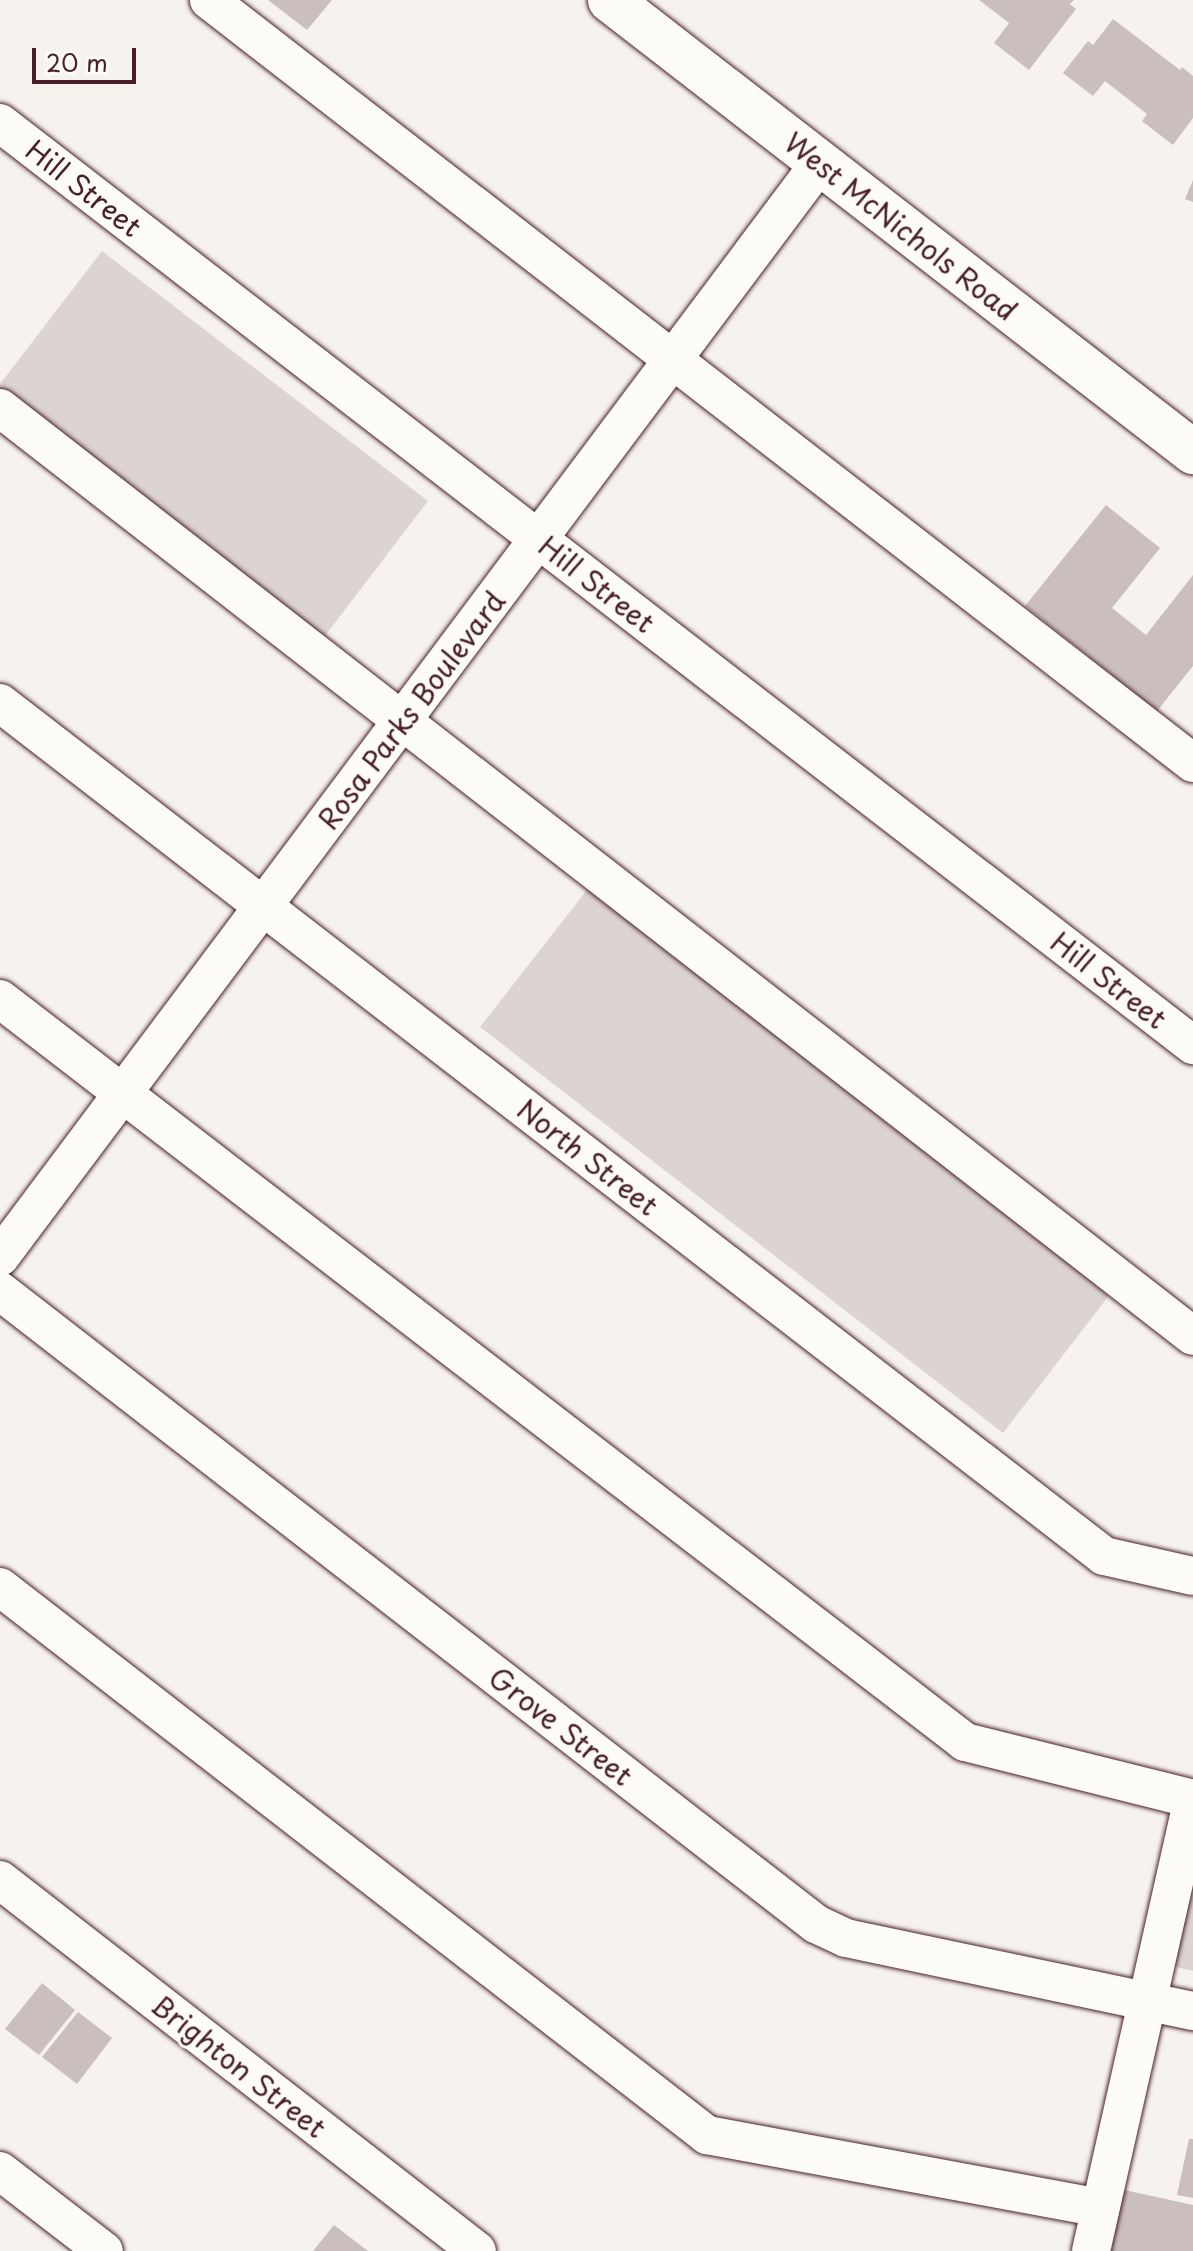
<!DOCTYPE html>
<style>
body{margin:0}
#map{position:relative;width:1193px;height:2251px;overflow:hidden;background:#f6f3ef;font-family:"Playpen Sans",sans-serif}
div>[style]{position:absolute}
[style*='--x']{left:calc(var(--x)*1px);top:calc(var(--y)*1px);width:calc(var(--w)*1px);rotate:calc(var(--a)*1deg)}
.green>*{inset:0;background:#dcd4d2}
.building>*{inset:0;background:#cbbfbe}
.roads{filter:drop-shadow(0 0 2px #4a1f2b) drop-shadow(0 0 2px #4a1f2b)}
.minor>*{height:38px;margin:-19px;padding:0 19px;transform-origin:19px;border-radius:19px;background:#fdfcf7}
.major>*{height:44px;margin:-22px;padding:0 22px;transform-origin:22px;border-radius:22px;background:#fdfcf7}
span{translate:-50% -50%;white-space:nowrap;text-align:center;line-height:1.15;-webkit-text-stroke:6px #fdfcf7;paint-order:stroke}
.street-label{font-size:28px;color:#4a1f2b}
.scale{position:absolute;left:32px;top:48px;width:104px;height:36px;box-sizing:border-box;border:4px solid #4a1f2b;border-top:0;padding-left:10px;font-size:24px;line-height:28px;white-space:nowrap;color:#4a1f2b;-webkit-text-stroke:6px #fdfcf7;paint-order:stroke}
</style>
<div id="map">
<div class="green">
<div style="clip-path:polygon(102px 251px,428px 501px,321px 641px,0 393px,0 384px)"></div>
<div style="clip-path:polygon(590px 886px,1114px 1289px,1003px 1433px,480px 1027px)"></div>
<div style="clip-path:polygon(1193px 1848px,1193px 1971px,1168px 1965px)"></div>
</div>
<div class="building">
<div style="clip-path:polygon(268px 0,332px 0,307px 30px)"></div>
<div style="clip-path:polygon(979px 0,1074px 0,1070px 4px,1076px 9px,1029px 70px,994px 43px,1009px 23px)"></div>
<div style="clip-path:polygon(1113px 19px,1180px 70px,1182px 67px,1193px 76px,1193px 118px,1173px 145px,1142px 121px,1147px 114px,1105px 81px,1093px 96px,1063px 73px,1088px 41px,1093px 45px)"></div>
<div style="clip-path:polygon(1193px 180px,1193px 202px,1185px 199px)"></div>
<div style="clip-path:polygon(1106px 505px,1160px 548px,1112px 608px,1146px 635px,1193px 575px,1193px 666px,1157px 711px,1025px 606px)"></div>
<div style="clip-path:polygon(42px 1983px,75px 2010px,39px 2055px,5px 2029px)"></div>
<div style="clip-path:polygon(78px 2012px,112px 2038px,77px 2084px,42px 2057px)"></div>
<div style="clip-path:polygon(1189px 2139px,1193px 2139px,1193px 2198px,1177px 2195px)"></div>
<div style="clip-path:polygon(1120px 2189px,1193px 2205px,1193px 2251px,1107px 2251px)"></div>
<div style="clip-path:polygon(334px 2225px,368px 2251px,313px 2251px)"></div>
</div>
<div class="roads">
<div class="minor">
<div style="--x:209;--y:0;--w:1245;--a:37.79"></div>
<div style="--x:0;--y:123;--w:1508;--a:37.7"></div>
<div style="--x:0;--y:408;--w:1511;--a:37.88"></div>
<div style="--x:0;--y:703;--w:1395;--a:37.69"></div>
<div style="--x:1104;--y:1556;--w:91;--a:12.7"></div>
<div style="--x:0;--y:999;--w:1218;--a:37.59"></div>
<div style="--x:965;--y:1742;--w:235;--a:14"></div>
<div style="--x:0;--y:1257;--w:1367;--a:-53.15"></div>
<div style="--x:0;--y:1291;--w:1033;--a:37.8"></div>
<div style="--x:816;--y:1924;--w:33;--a:25"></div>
<div style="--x:846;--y:1938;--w:355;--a:11.9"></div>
<div style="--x:0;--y:1587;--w:895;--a:37.78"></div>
<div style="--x:707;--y:2135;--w:400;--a:10.5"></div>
<div style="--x:0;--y:1880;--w:604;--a:37.87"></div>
<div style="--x:0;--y:2171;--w:131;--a:37.6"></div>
<div style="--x:1091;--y:2251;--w:462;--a:-77.3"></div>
</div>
<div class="major">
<div style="--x:610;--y:0;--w:738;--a:37.79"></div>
</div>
</div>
<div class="street-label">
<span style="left:84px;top:188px;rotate:38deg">Hill Street</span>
<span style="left:901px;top:226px;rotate:38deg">West McNichols Road</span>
<span style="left:597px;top:584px;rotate:38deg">Hill Street</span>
<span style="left:411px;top:710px;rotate:-53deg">Rosa Parks Boulevard</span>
<span style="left:1109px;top:980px;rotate:38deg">Hill Street</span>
<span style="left:588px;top:1157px;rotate:38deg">North Street</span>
<span style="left:561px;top:1726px;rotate:38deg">Grove Street</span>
<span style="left:239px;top:2066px;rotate:38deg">Brighton Street</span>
</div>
<div class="scale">20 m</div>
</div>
